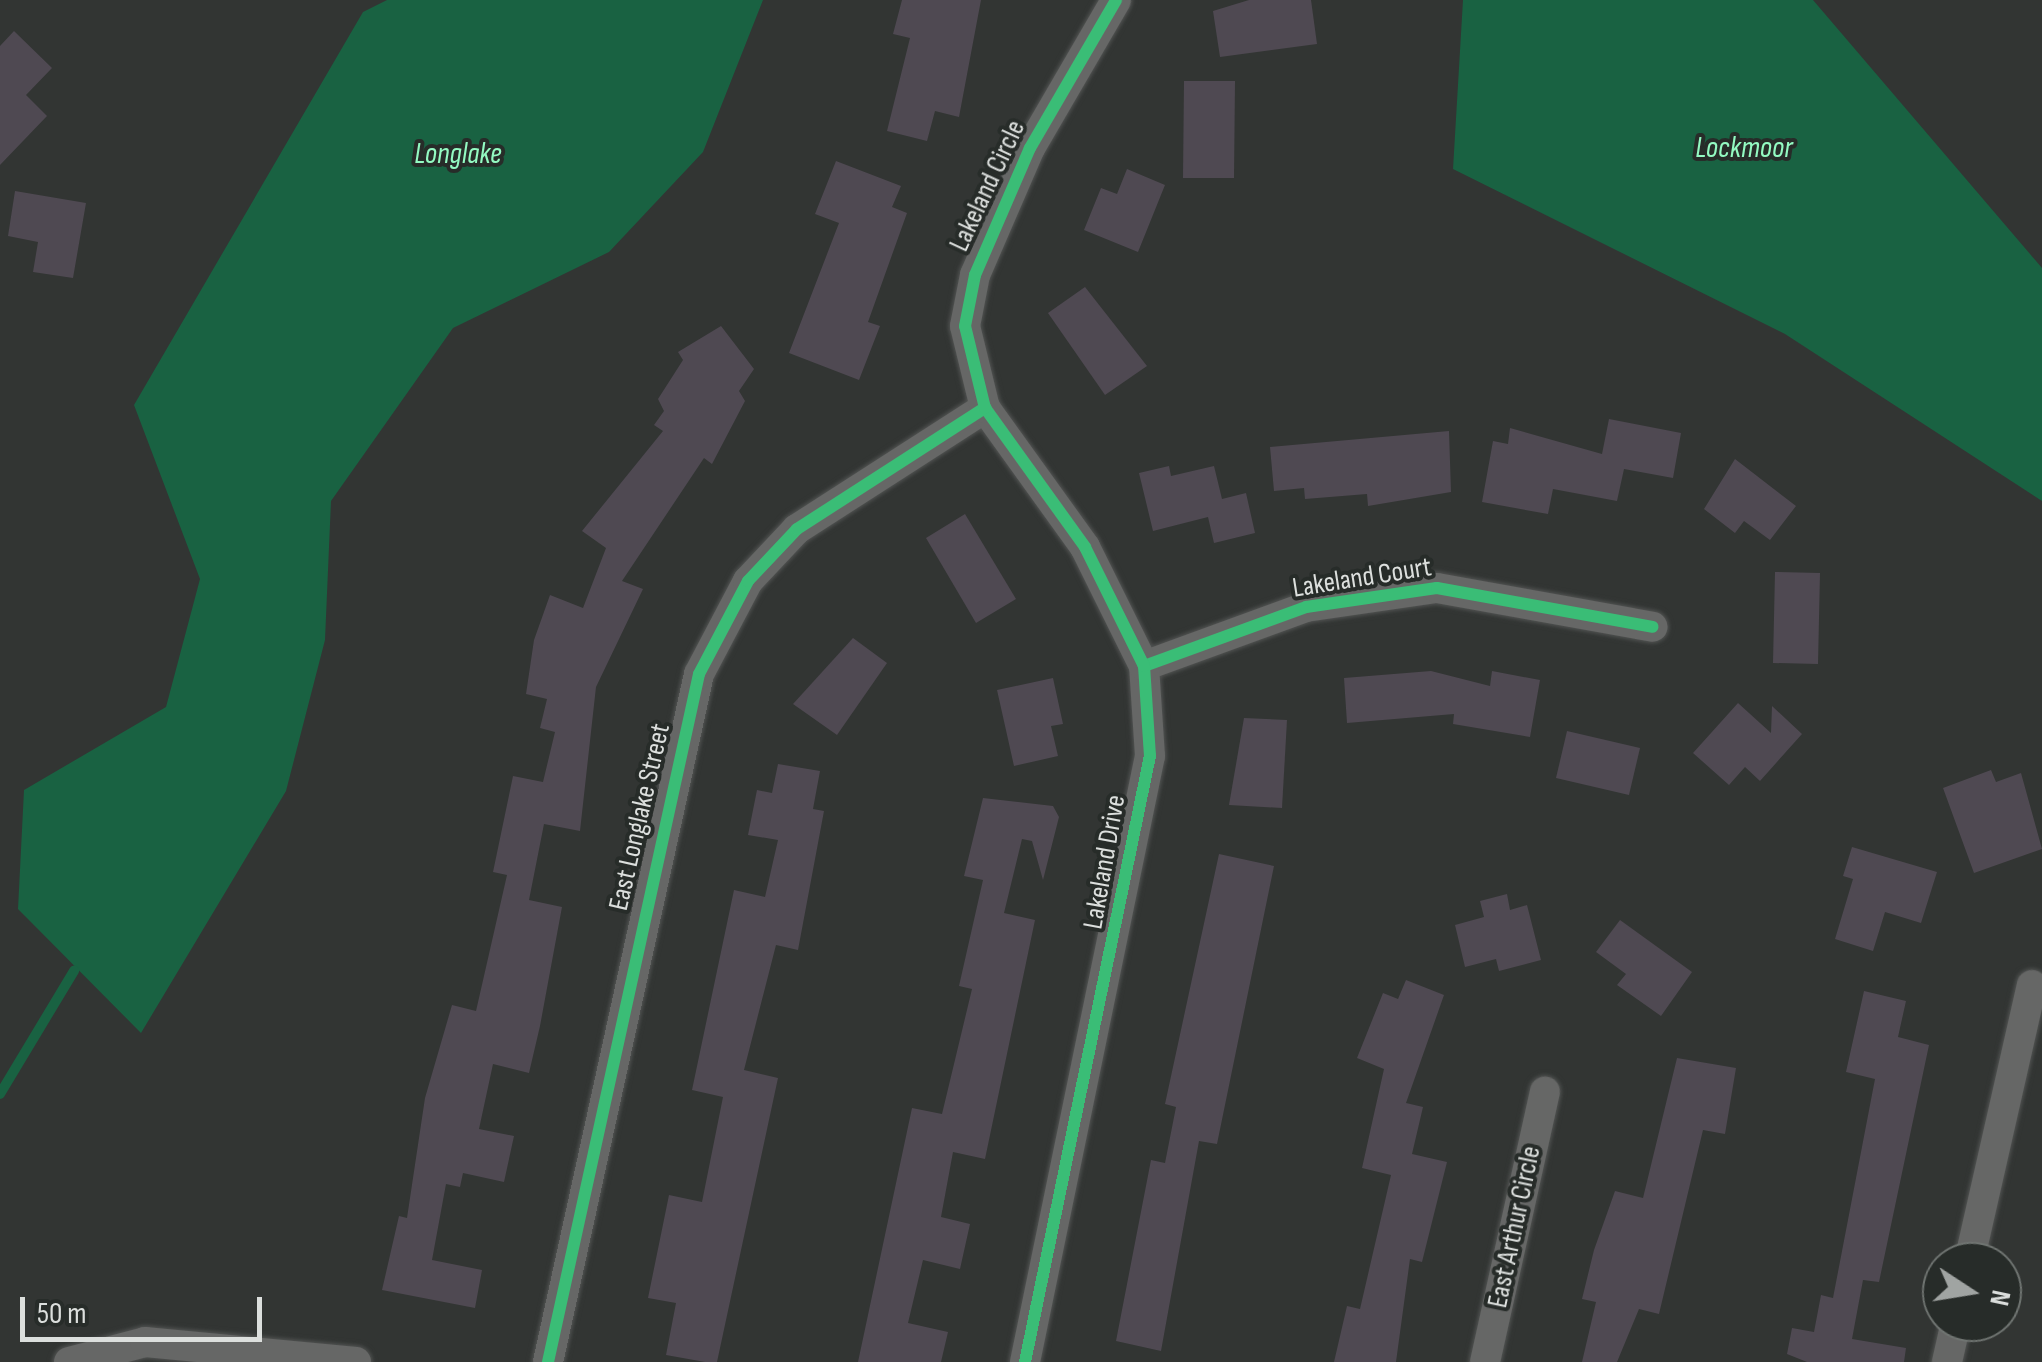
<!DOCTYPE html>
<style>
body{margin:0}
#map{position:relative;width:2042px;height:1362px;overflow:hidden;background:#323533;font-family:"Sofia Sans Condensed",sans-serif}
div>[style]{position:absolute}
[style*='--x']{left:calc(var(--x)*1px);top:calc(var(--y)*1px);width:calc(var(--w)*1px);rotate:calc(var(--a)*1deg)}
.water>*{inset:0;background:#196242}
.stream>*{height:10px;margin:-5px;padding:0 5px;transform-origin:5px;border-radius:5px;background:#196242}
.building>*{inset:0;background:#4f4952}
.roads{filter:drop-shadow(0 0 2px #515352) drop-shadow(0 0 2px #515352)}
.minor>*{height:30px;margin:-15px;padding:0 15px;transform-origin:15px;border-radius:15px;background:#666766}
.cycleway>*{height:12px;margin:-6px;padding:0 6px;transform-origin:6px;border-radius:6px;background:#3abd76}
span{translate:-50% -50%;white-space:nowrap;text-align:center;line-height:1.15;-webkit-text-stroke:8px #272c29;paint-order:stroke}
.street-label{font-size:28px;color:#dcdfdd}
.water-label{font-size:30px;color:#93fac2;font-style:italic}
.north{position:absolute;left:1922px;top:1242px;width:100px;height:100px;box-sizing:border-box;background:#272c29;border:2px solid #6f7471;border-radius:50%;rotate:102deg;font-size:28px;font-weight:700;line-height:40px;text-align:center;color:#dcdfdd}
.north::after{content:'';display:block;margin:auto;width:35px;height:45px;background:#a0a4a2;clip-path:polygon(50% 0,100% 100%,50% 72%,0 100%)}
.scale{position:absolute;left:20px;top:1297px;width:242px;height:45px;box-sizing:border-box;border:5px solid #dcdfdd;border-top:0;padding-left:12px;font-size:30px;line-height:35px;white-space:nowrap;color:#dcdfdd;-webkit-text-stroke:8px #272c29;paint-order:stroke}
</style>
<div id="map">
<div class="water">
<div style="clip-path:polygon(387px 0,763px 0,703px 152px,609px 252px,453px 328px,331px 501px,325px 640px,286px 791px,141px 1033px,18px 909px,24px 790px,166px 707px,200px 579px,134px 405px,363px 12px)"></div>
<div style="clip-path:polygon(1463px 0,1813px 0,2042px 268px,2042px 501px,1785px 334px,1453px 169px)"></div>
</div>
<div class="stream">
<div style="--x:0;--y:1094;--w:144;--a:-59"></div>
</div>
<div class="building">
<div style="clip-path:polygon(902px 0,981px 0,959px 117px,935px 111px,927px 141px,887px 131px,910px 38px,893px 34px)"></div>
<div style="clip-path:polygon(1249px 0,1311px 0,1317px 44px,1220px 57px,1213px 11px)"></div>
<div style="clip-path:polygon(14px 31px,52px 68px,26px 95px,47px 116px,0 165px,0 46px)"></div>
<div style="clip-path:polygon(1184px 81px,1235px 81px,1234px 178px,1183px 178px)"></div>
<div style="clip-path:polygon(836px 161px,901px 186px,892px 207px,907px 213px,868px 322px,880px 326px,859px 380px,789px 353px,839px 223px,815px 214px)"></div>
<div style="clip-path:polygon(1127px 169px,1165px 185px,1138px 252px,1084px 230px,1101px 188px,1117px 194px)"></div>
<div style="clip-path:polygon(15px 191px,86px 203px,73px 278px,33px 272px,38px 242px,8px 236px)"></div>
<div style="clip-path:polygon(1085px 287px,1147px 366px,1105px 395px,1048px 313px)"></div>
<div style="clip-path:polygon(721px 326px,754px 369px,739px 391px,745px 401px,712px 464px,704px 458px,622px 581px,643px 589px,596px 687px,580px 831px,544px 824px,529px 900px,562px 907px,540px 1026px,529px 1073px,493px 1064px,479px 1129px,514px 1136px,504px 1182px,463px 1173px,460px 1187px,446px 1184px,432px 1260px,482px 1270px,475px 1308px,382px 1290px,399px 1216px,407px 1218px,425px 1098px,452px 1005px,476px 1011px,507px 875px,493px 872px,513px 776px,543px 782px,555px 732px,540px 728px,547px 699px,526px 694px,534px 640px,550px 595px,583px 608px,606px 548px,582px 531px,663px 431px,654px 425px,664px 411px,658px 399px,683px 360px,678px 352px)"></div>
<div style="clip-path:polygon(1609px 419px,1681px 433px,1673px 478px,1624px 469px,1617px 501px,1553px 489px,1548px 514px,1482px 502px,1493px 441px,1508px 444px,1510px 428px,1602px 454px)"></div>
<div style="clip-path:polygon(1449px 431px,1451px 492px,1368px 506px,1367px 494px,1305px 499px,1304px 488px,1274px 491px,1270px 447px)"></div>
<div style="clip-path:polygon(1735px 459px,1796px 506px,1770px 540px,1744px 521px,1735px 533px,1704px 509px)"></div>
<div style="clip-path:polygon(1169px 466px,1171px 476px,1214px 466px,1222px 499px,1246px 493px,1255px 533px,1214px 543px,1208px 517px,1153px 531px,1139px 473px)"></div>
<div style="clip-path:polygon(965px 514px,1016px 599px,976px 623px,926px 538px)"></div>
<div style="clip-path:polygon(1775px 572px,1820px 573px,1818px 664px,1773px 663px)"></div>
<div style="clip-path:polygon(853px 638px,887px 663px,837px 735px,793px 704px)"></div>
<div style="clip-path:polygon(1431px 671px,1490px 686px,1492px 671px,1540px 680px,1530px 737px,1453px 724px,1454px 714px,1347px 723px,1344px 678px)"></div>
<div style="clip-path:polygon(1053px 678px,1063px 724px,1051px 726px,1058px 756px,1014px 766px,997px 690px)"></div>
<div style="clip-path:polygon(1738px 703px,1771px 733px,1772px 706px,1802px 734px,1760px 781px,1745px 767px,1729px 785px,1693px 753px)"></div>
<div style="clip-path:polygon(1244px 718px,1287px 720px,1282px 808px,1229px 805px)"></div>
<div style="clip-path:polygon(1567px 731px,1640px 748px,1629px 795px,1556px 778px)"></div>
<div style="clip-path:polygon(778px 764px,820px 771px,813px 809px,824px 811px,798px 950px,776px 945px,744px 1070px,778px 1078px,717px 1362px,705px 1362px,666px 1355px,676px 1303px,648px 1298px,669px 1195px,702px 1202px,723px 1097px,692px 1090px,734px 890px,765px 897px,778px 840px,748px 835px,757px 790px,772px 793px)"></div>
<div style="clip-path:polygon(1991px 770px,1996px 782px,2021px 773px,2042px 849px,1974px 873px,1943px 788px)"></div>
<div style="clip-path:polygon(983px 798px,1053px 806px,1059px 817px,1043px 880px,1032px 841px,1022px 839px,1004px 913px,1035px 920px,985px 1159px,953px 1152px,941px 1217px,970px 1224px,960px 1269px,923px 1260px,908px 1323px,948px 1332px,941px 1362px,858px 1362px,912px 1108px,942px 1114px,972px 989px,959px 986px,983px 880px,964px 876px)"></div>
<div style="clip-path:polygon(1852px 847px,1937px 872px,1921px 923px,1885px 912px,1873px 951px,1835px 939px,1853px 879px,1843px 876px)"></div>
<div style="clip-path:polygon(1219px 854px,1274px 866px,1217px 1144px,1199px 1141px,1161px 1351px,1116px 1341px,1151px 1160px,1165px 1163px,1176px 1107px,1165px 1104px)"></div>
<div style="clip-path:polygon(1507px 894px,1510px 910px,1527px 905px,1541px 960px,1499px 971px,1496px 959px,1465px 967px,1455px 925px,1484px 917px,1480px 901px)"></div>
<div style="clip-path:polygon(1620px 920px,1692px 972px,1661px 1016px,1617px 985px,1626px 974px,1596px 952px)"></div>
<div style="clip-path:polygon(1406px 980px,1444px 995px,1406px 1103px,1423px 1107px,1412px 1154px,1447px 1162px,1422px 1262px,1410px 1259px,1396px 1362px,1334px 1362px,1347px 1306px,1360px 1309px,1391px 1175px,1362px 1168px,1384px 1069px,1357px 1058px,1383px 993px,1398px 999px)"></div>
<div style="clip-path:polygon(1864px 991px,1906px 1001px,1898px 1037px,1929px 1045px,1879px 1282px,1863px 1280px,1852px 1339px,1906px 1348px,1904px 1362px,1807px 1362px,1787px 1354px,1792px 1328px,1814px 1332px,1821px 1295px,1833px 1298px,1875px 1079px,1846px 1072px)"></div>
<div style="clip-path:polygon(1677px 1058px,1736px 1068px,1725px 1134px,1703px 1130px,1659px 1314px,1639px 1309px,1617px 1362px,1582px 1362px,1596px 1302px,1582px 1299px,1594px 1250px,1615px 1191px,1643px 1198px)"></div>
</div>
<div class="roads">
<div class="minor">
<div style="--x:1144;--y:666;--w:172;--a:-20"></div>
<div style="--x:1306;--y:607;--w:132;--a:-8.3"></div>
<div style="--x:1437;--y:588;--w:219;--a:10.2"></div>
<div style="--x:1969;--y:1262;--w:284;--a:-77.2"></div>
<div style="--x:69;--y:1362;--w:79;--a:-14.7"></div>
<div style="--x:145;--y:1342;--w:212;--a:5.4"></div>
<div style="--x:548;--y:1362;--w:704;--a:-77.62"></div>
<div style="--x:699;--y:674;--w:105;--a:-62.2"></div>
<div style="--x:748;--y:581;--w:71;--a:-46.7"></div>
<div style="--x:797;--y:529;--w:224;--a:-32.8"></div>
<div style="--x:1025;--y:1362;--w:619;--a:-78.35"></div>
<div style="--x:1150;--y:756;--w:90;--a:-93.8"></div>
<div style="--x:1144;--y:666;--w:133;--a:-116.4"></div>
<div style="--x:1085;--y:547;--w:171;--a:-125.7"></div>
<div style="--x:985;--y:408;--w:84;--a:-103.7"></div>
<div style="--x:965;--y:326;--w:52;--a:-78.9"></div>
<div style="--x:975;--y:275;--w:138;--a:-66.6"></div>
<div style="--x:1030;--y:148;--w:171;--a:-59.8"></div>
<div style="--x:1485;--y:1362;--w:277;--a:-77.5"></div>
<div style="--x:1947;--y:1362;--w:41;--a:-77.3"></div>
</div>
</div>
<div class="cycleway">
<div style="--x:1144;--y:666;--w:172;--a:-20"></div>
<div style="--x:1306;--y:607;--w:132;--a:-8.3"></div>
<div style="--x:1437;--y:588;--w:219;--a:10.2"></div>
<div style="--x:548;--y:1362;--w:704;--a:-77.62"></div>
<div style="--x:699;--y:674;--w:105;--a:-62.2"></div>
<div style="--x:748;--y:581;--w:71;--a:-46.7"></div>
<div style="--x:797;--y:529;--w:224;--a:-32.8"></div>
<div style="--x:1025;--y:1362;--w:619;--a:-78.35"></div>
<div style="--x:1150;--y:756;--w:90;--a:-93.8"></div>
<div style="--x:1144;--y:666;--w:133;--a:-116.4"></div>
<div style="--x:1085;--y:547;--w:171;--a:-125.7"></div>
<div style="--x:985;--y:408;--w:84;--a:-103.7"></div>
<div style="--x:965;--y:326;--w:52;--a:-78.9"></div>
<div style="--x:975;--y:275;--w:138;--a:-66.6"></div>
<div style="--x:1030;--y:148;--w:171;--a:-59.8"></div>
</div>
<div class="street-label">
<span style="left:988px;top:186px;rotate:-65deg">Lakeland Circle</span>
<span style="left:1362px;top:578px;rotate:-9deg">Lakeland Court</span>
<span style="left:640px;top:817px;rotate:-77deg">East Longlake Street</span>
<span style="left:1105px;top:862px;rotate:-80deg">Lakeland Drive</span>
<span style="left:1515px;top:1227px;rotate:-78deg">East Arthur Circle</span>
</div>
<div class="water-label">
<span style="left:1744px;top:148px">Lockmoor</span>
<span style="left:458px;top:154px">Longlake</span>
</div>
<div class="north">N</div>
<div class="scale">50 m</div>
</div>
